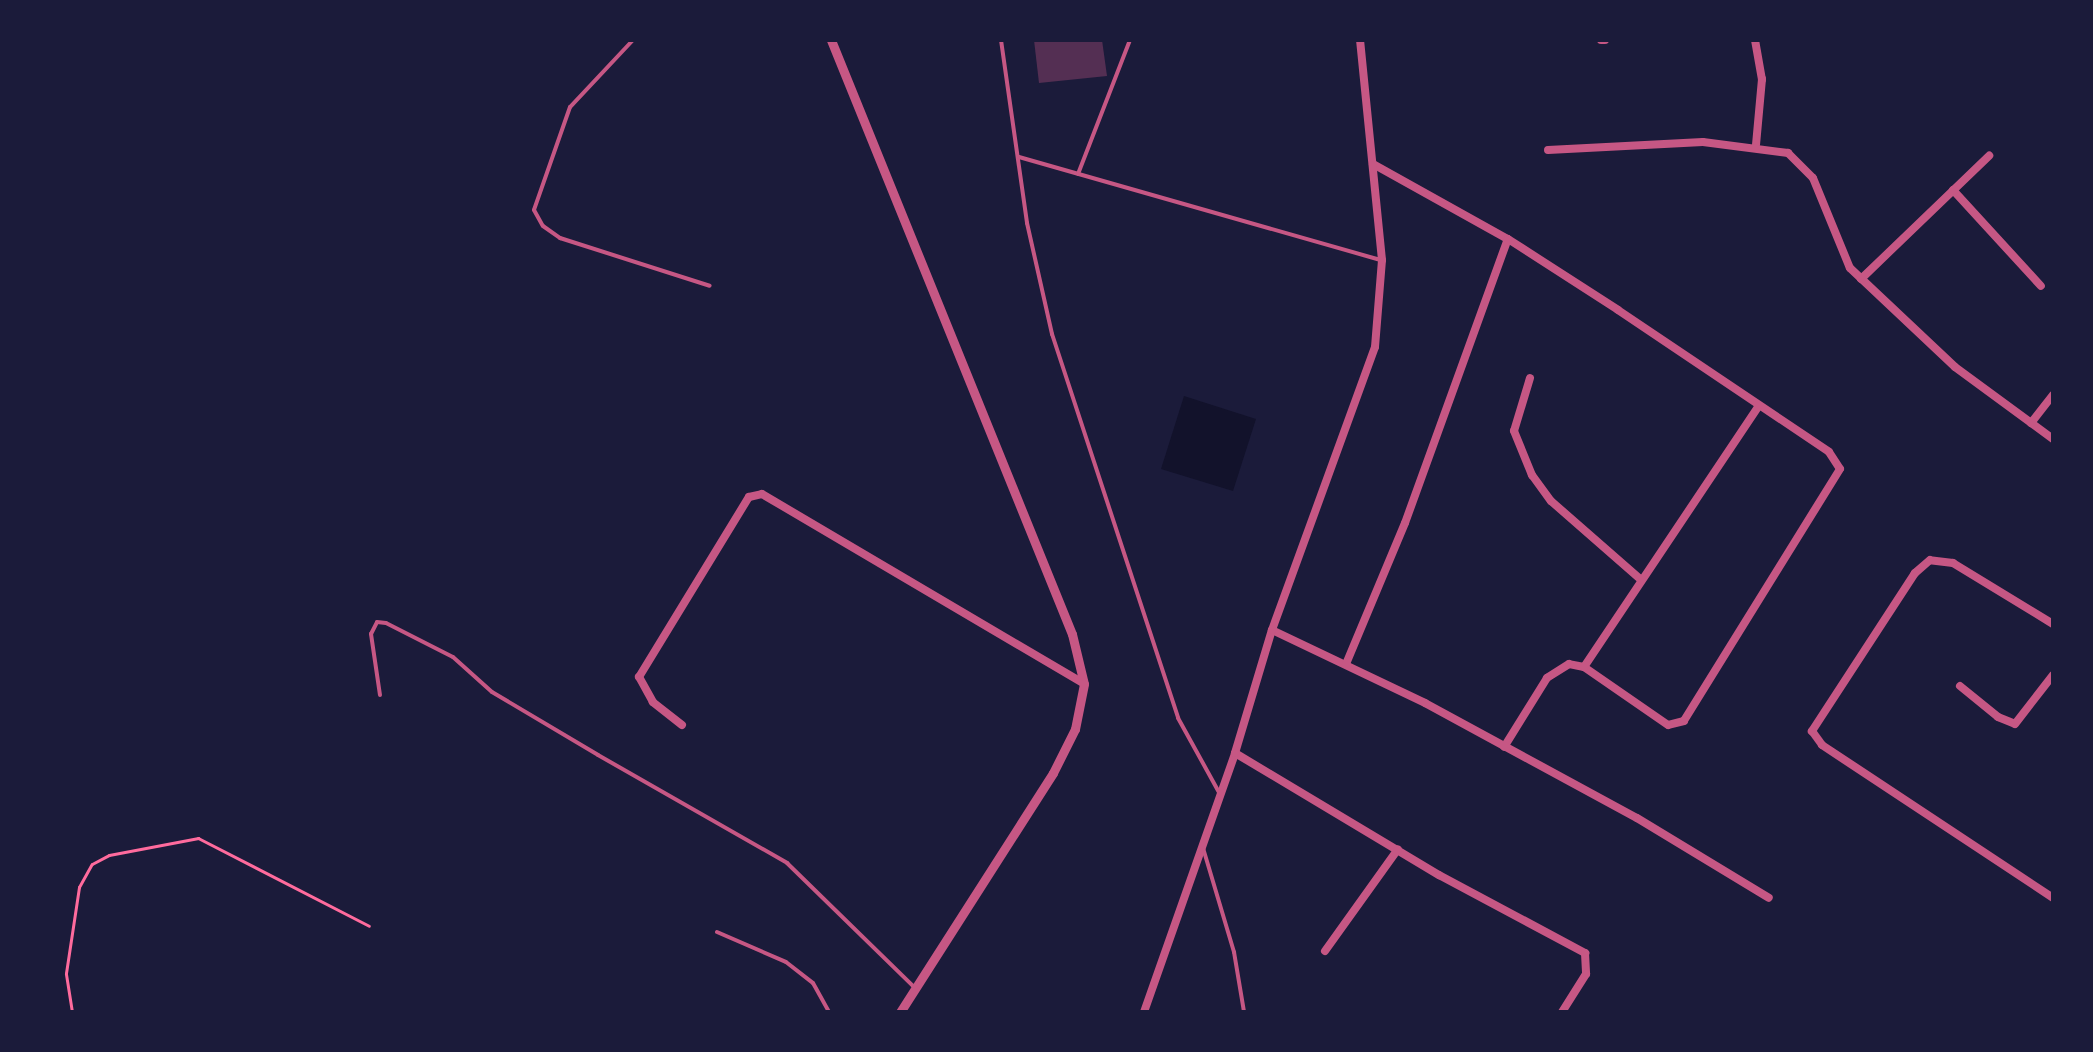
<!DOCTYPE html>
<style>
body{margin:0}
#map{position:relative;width:2093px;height:1052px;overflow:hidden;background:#1b1b3a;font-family:"Space Grotesk",sans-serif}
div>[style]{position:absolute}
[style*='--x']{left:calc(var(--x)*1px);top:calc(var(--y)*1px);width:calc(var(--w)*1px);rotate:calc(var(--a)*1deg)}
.water>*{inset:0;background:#12122b}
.building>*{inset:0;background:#542f53}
.path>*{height:3px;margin:-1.5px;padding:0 1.5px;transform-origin:1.5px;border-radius:1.5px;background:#ff6b9d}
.service>*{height:4px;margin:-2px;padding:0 2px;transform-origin:2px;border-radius:2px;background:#c65784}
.minor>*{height:8px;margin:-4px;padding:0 4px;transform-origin:4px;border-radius:4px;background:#c65784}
.tertiary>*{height:9px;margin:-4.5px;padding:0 4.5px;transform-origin:4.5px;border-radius:4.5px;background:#c65784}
span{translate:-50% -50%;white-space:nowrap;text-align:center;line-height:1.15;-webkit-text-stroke:6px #1b1b3a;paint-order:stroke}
.frame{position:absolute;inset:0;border:42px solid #1b1b3a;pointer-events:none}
</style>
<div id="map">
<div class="water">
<div style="clip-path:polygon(1184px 396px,1256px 419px,1233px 491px,1161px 469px)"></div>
</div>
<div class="building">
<div style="clip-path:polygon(1034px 40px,1102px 40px,1107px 76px,1039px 83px)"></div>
</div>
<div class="path">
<div style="--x:72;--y:1012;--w:39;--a:-99"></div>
<div style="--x:66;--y:973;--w:87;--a:-81.4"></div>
<div style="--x:79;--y:887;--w:26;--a:-61"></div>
<div style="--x:92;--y:864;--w:19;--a:-28"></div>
<div style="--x:109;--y:855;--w:91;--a:-10.8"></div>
<div style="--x:198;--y:838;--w:192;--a:27.2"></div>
</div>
<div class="service">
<div style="--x:633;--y:40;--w:92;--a:133.2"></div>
<div style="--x:570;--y:107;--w:109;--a:109.3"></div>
<div style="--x:534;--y:210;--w:18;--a:61"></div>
<div style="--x:543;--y:226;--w:21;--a:35"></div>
<div style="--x:560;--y:238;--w:157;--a:17.7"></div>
<div style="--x:1001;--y:40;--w:185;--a:81.9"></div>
<div style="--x:1027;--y:223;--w:114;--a:77.3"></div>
<div style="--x:1052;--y:334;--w:404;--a:71.8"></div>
<div style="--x:1178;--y:718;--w:87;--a:61.1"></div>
<div style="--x:1019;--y:157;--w:375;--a:15.9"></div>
<div style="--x:1078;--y:174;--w:144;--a:-68.8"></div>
<div style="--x:380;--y:695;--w:62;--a:-98.4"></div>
<div style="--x:371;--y:634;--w:13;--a:-63"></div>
<div style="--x:377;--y:622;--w:9;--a:6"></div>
<div style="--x:386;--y:623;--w:75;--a:26.9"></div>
<div style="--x:453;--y:657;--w:52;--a:41.9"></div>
<div style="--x:492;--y:692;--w:123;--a:30.7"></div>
<div style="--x:598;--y:755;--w:218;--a:29.7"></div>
<div style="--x:787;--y:863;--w:177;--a:44.3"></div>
<div style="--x:1203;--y:848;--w:109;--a:73.4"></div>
<div style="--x:1234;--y:952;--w:61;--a:80.5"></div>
<div style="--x:717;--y:932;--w:75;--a:23.5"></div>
<div style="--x:786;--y:962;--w:34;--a:38"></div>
<div style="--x:813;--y:983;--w:33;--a:61"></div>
</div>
<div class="minor">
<div style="--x:1601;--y:40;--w:4;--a:0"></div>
<div style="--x:1755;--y:40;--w:40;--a:80"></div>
<div style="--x:1762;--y:79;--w:66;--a:95.2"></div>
<div style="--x:1548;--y:150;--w:155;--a:-3"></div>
<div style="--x:1703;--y:142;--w:86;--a:7.4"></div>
<div style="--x:1788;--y:153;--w:35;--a:45"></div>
<div style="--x:1813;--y:178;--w:97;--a:67.7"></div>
<div style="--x:1850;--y:268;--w:144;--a:43.3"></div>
<div style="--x:1955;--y:367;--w:122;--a:36.3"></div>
<div style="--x:1373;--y:164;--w:154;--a:29.1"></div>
<div style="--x:1508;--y:239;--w:131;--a:32.8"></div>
<div style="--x:1618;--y:310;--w:254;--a:33.9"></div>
<div style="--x:1829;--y:452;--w:20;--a:57"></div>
<div style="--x:1840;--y:469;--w:296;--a:121.8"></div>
<div style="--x:1684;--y:721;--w:16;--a:166"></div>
<div style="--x:1668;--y:725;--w:102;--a:-145.4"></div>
<div style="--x:1584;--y:667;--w:15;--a:-169"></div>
<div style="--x:1569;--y:664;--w:26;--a:148"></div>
<div style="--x:1547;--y:678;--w:81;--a:121.9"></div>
<div style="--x:1953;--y:190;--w:130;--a:47.5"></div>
<div style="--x:1861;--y:279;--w:178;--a:-43.9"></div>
<div style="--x:1530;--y:378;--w:55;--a:106.8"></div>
<div style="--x:1514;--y:431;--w:48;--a:67.8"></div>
<div style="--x:1532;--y:475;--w:32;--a:54"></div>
<div style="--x:1551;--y:501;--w:117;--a:41.2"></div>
<div style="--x:2031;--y:423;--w:36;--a:-52"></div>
<div style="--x:2053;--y:624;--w:117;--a:-148.6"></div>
<div style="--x:1953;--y:563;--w:23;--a:-173"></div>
<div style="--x:1930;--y:560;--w:20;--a:139"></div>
<div style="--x:1915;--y:573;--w:189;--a:123.1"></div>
<div style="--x:1812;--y:731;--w:17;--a:54"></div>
<div style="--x:1822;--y:745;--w:277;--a:33.5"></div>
<div style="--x:1272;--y:630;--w:170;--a:25.5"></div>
<div style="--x:1425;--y:703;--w:241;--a:28.5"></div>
<div style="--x:1637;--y:818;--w:154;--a:31.2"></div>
<div style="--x:1346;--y:664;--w:153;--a:-67.3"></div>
<div style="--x:1405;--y:523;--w:302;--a:-70.1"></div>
<div style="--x:1584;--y:667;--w:314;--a:-56.2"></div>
<div style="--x:1960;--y:686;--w:49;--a:39.2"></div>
<div style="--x:1998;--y:717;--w:18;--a:22"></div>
<div style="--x:2015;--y:724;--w:62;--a:-52.2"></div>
<div style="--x:682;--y:725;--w:37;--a:-142"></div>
<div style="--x:653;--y:702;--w:29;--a:-119"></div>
<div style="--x:639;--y:677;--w:211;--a:-58.6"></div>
<div style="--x:749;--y:497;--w:13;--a:-13"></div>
<div style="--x:762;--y:494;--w:374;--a:30.5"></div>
<div style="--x:1235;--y:753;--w:238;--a:30.9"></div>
<div style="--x:1439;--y:875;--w:166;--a:28.1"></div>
<div style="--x:1585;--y:953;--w:21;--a:87"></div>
<div style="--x:1586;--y:974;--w:45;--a:122.3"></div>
<div style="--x:1325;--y:951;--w:125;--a:-54.4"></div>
<div style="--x:1144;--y:1012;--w:275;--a:-70.6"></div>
<div style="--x:1235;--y:753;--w:128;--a:-73.3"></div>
<div style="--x:1272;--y:630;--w:301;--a:-70"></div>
<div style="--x:1375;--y:347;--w:87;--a:-85.4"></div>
<div style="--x:1382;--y:260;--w:221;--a:-95.7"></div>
</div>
<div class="tertiary">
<div style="--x:831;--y:40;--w:641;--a:67.92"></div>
<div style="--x:1072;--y:634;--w:51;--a:76.5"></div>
<div style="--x:1084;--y:684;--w:46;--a:101.3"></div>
<div style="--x:1075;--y:729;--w:49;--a:116.6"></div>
<div style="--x:1053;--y:773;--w:284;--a:122.6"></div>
</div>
<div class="frame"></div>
</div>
